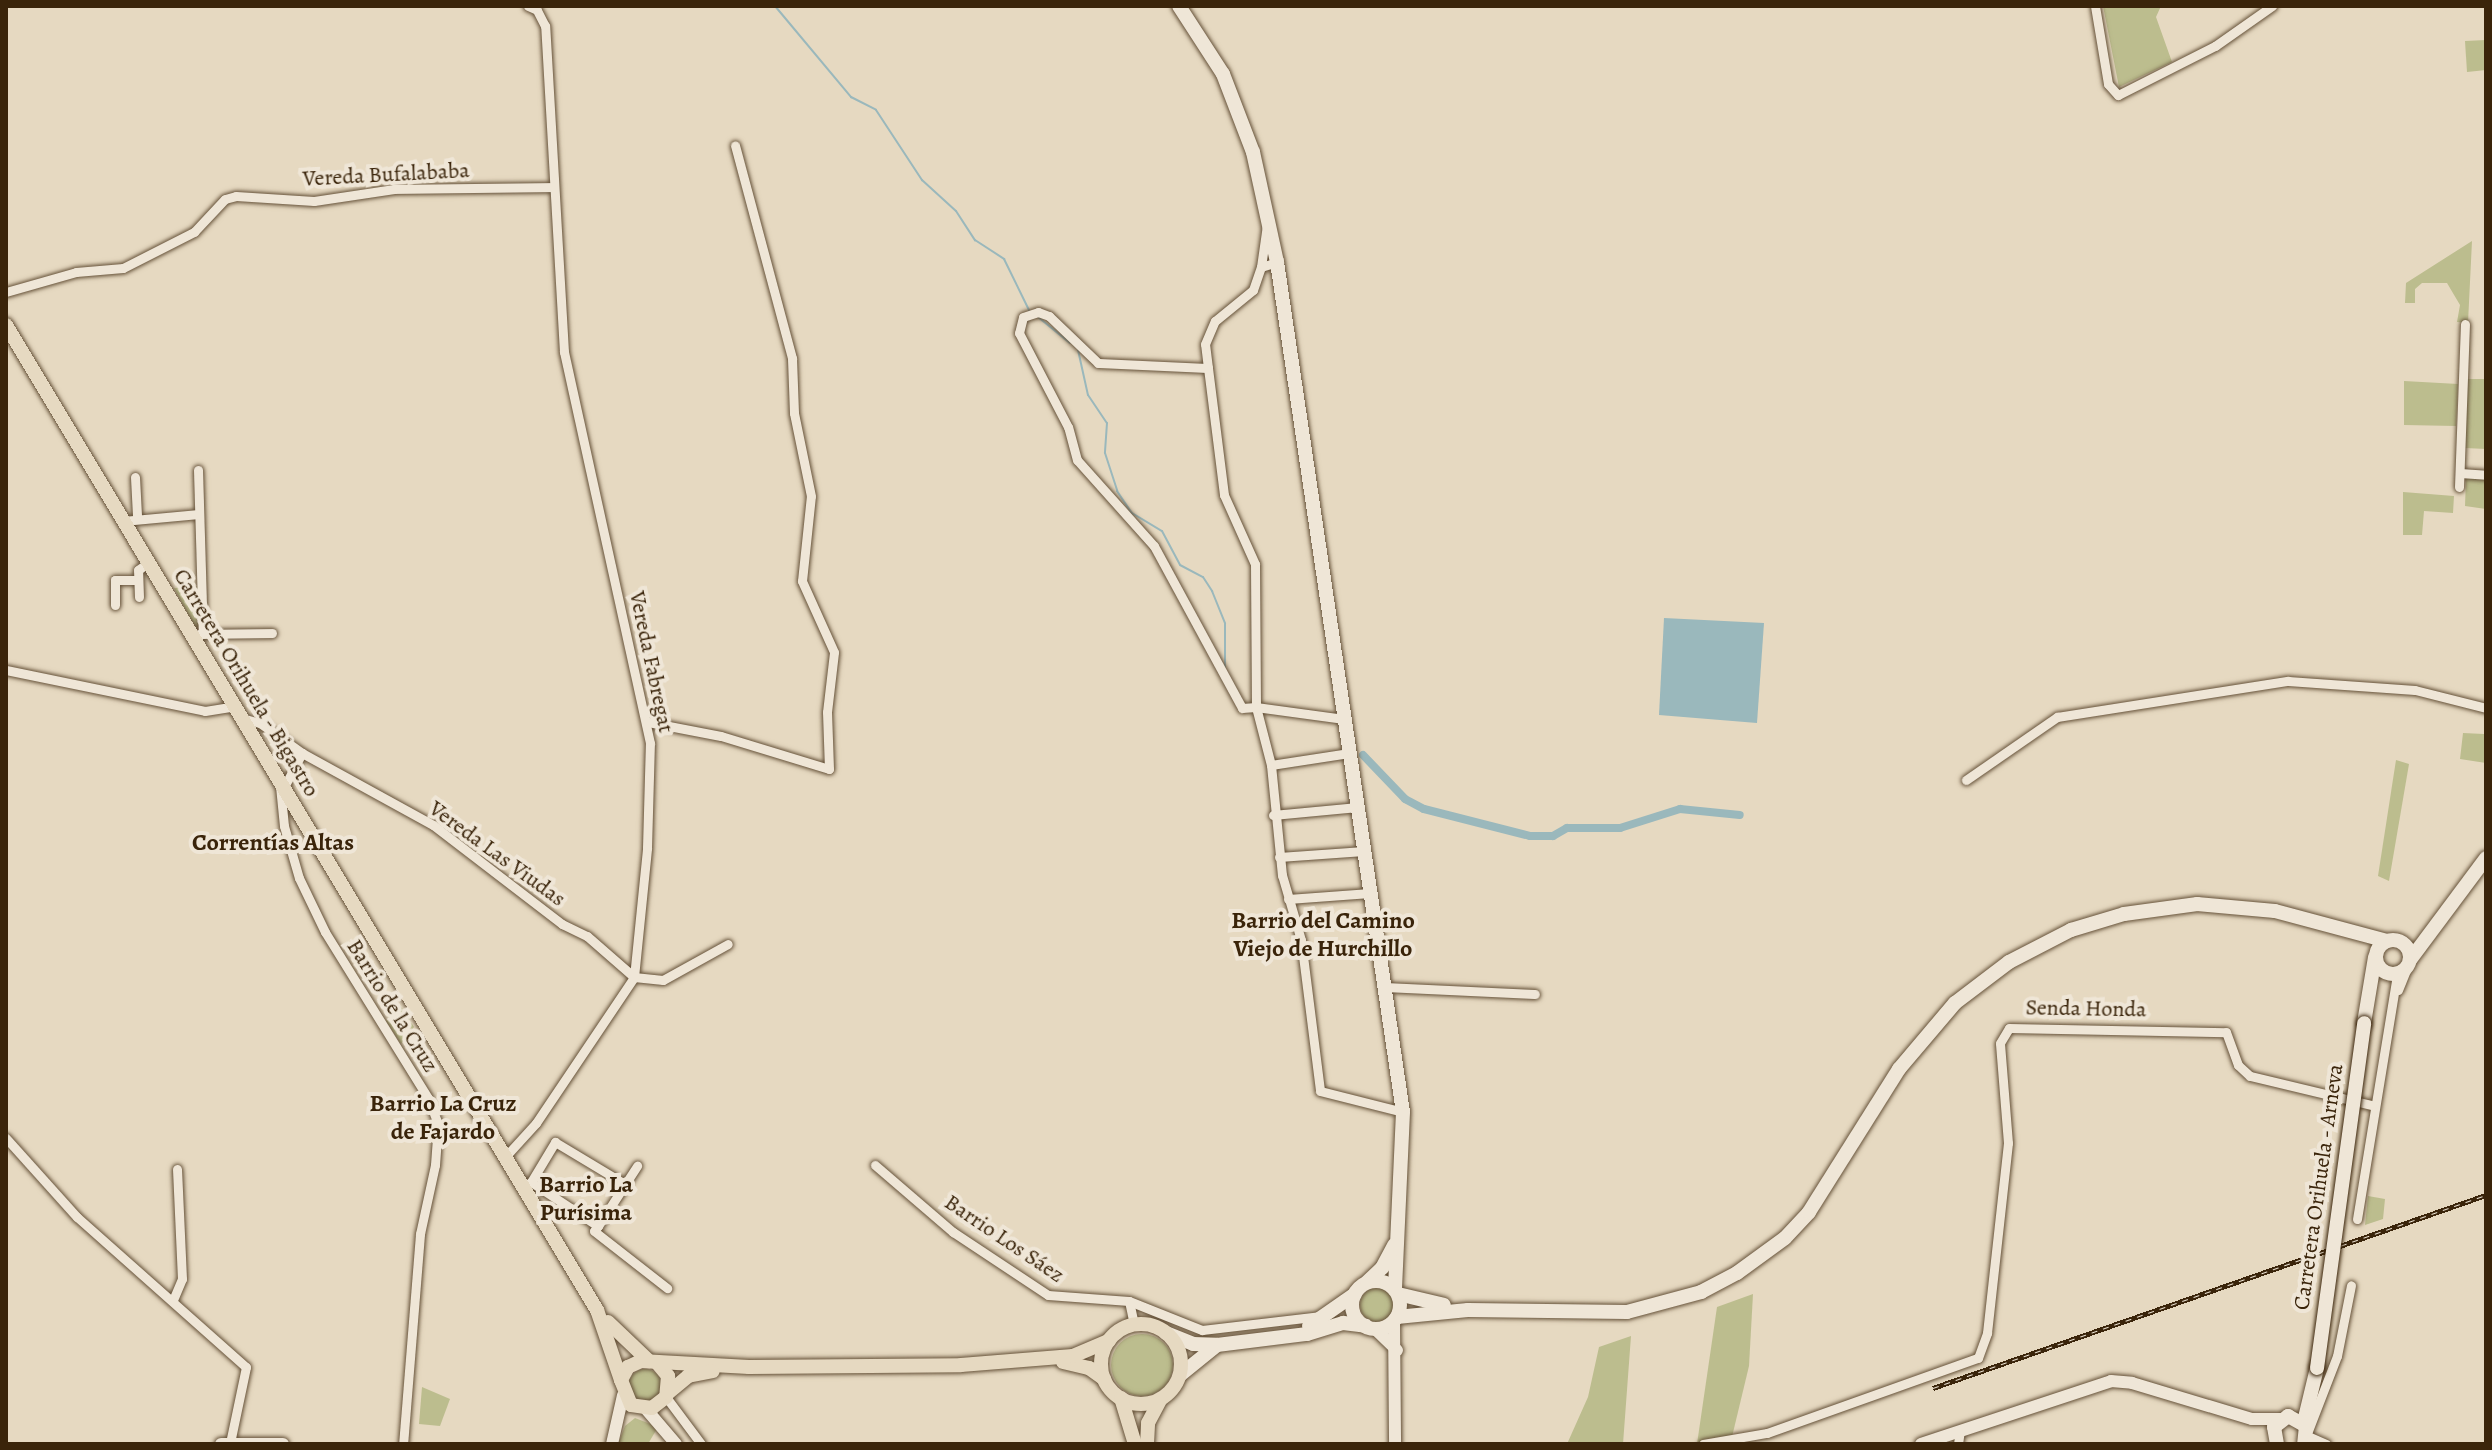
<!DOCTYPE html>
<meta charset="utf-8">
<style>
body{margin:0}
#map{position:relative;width:2492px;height:1450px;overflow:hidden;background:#e6d9c1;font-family:Alegreya,serif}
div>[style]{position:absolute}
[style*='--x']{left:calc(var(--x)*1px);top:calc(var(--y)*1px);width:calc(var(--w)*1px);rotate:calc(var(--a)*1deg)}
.green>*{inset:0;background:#bcbd8e}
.round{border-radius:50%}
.water>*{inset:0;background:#9ab8bc}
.stream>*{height:2px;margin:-1px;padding:0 1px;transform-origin:1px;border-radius:1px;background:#9ab8bc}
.canal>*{height:8px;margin:-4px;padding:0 4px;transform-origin:4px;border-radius:4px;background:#9ab8bc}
.roads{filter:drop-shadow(0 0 2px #655138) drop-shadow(0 0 2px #655138)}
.minor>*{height:9px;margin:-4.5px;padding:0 4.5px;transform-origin:4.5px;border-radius:4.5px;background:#efe6d7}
.tertiary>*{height:12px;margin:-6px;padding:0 6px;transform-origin:6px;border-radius:6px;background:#efe6d7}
.secondary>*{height:14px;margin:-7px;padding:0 7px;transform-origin:7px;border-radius:7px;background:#efe6d7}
.secondary>.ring{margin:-7px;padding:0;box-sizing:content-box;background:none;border:14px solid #efe6d7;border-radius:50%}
.primary>*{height:14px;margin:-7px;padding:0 7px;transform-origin:7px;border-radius:7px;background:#e6d9c1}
.primary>.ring{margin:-7px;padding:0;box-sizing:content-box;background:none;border:14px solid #e6d9c1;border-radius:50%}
.rail>*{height:5px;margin-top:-2.5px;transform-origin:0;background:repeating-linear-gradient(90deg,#efe6d7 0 6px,#3a240a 0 12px);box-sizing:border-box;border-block:2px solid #3a240a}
.bridges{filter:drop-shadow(0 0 2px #3a240a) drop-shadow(0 0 2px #3a240a)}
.secondary-bridge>*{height:14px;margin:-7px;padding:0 7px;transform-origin:7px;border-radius:7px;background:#efe6d7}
span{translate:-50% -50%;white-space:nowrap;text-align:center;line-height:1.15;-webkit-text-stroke:8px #efe6d7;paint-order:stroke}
.street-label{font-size:22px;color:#3a240a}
.neighbourhood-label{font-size:24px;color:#3a240a;font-weight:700}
.frame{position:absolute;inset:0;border:8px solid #3a240a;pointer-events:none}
</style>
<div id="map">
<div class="green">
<div style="clip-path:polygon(2103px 6px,2161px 6px,2156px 17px,2172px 62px,2119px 87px)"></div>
<div style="clip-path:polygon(2486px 40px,2486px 70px,2467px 72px,2465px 41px)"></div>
<div style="clip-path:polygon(2472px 241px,2468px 323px,2457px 322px,2460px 305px,2447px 283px,2422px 283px,2415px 289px,2415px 303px,2405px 303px,2406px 283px)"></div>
<div style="clip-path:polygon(2467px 379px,2486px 379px,2486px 449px,2465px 448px)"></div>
<div style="clip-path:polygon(2404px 381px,2458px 384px,2456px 426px,2404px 425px)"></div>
<div style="clip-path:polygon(2466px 478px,2486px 480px,2486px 509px,2465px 506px)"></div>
<div style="clip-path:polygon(2403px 492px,2454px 496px,2453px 513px,2424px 511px,2422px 535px,2403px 535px)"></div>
<div style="clip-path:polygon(198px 587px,201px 627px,195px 627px,174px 588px)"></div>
<div style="clip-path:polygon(2484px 712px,2486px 763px,2460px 759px,2463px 733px,2484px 734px)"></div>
<div style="clip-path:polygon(2396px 760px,2409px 764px,2389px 881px,2378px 876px)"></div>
<div style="clip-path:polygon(400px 1005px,414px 1027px,401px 1044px,386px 1021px)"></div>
<div style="clip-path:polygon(2368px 1196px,2385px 1199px,2383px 1219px,2365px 1225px)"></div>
<div class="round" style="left:1360px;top:1288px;width:34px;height:34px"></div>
<div style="clip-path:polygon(1753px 1294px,1749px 1366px,1731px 1441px,1697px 1444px,1717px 1307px)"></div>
<div class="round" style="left:1111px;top:1334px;width:62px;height:62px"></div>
<div style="clip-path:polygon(1631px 1336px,1623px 1444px,1567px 1444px,1588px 1397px,1599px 1347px)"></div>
<div class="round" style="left:629px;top:1369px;width:32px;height:32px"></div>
<div style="clip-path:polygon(422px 1387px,450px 1399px,440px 1426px,419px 1424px)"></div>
<div style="clip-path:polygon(635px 1418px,658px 1427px,648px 1444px,618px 1444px,625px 1426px)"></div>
</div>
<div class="water">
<div style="clip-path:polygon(1664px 618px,1764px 623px,1757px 723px,1659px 715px)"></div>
</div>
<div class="stream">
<div style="--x:775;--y:6;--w:119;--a:50.1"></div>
<div style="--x:851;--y:97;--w:28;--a:27"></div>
<div style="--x:876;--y:110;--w:84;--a:56.7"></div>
<div style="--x:922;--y:180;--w:46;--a:42.4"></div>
<div style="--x:956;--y:211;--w:35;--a:57"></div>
<div style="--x:975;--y:240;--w:35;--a:33"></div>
<div style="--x:1004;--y:259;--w:57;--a:63.9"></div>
<div style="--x:1038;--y:317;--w:41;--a:39.1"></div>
<div style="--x:1078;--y:350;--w:46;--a:77.5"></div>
<div style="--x:1088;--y:395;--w:34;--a:56"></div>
<div style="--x:1107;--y:423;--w:30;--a:94"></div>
<div style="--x:1105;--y:453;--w:40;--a:72"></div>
<div style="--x:1117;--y:491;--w:27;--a:56"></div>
<div style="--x:1132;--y:513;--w:35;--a:31"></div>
<div style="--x:1162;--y:531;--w:38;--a:62"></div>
<div style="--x:1180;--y:565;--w:26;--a:28"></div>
<div style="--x:1203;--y:577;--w:17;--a:57"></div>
<div style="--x:1212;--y:591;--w:35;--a:68"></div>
<div style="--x:1225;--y:624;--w:44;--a:90"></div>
</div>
<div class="canal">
<div style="--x:1363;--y:755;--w:61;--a:46.3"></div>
<div style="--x:1405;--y:799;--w:21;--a:28"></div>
<div style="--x:1424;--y:809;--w:109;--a:14.3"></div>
<div style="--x:1530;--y:836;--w:23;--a:0"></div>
<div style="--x:1553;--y:836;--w:16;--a:-30"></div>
<div style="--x:1567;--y:828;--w:53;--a:0"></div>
<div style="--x:1620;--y:828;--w:63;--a:-17.6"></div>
<div style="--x:1680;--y:809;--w:60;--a:5.7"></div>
</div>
<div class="roads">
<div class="minor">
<div style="--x:2095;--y:6;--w:79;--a:80.5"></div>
<div style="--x:2108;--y:84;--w:15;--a:48"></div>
<div style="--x:2118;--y:95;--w:109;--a:-26.8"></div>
<div style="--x:2215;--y:46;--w:70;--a:-35.1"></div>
<div style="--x:1261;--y:267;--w:42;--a:-81.9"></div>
<div style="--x:6;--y:292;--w:73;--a:-15.9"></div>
<div style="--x:76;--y:272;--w:47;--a:-4.9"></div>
<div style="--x:123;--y:268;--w:80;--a:-26.9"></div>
<div style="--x:194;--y:232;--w:45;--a:-46.8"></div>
<div style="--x:225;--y:199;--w:11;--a:-15"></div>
<div style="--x:236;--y:196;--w:78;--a:3.7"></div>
<div style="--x:314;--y:201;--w:81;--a:-8.5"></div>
<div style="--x:394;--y:189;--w:160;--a:-0.7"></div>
<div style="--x:1208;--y:368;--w:24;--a:-97"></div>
<div style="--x:1205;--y:344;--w:25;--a:-67"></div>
<div style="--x:1215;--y:321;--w:49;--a:-39.2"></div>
<div style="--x:1253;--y:290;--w:24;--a:-71"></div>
<div style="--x:1261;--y:267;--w:17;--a:-17"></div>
<div style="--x:198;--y:470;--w:164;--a:88.3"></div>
<div style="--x:2460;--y:473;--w:26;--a:4"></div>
<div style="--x:135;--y:477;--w:39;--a:87"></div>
<div style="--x:2459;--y:487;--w:163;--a:-87.9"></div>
<div style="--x:123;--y:521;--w:76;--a:-5.3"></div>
<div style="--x:139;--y:597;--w:27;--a:-92"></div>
<div style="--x:138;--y:570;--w:14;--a:-36"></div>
<div style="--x:115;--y:605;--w:25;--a:-90"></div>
<div style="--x:115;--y:580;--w:23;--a:0"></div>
<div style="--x:199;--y:634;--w:73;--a:-0.8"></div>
<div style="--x:6;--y:670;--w:203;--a:11.6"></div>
<div style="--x:205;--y:711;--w:30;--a:-9"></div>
<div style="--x:242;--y:718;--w:19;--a:16"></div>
<div style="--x:260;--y:723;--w:52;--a:35.5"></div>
<div style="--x:302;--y:753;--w:149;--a:28.8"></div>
<div style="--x:433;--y:825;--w:163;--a:37.5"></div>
<div style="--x:562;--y:924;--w:28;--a:26"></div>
<div style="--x:587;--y:936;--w:62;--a:41.1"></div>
<div style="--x:634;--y:977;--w:29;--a:6"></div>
<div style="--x:663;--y:980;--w:74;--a:-29"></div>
<div style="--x:1344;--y:719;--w:89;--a:-172.2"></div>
<div style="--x:1256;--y:707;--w:14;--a:176"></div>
<div style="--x:1242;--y:708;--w:184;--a:-118.5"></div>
<div style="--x:1154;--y:546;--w:115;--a:-131.8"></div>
<div style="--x:1077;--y:460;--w:34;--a:-105"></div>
<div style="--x:1068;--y:427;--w:106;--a:-117.5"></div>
<div style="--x:1019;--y:333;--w:16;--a:-76"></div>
<div style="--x:1023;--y:317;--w:16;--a:-18"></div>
<div style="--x:1038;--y:312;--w:12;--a:20"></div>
<div style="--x:1049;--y:316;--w:68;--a:43.8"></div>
<div style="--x:1098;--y:363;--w:110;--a:2.6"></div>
<div style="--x:1208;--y:368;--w:128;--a:82.8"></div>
<div style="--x:1224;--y:495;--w:76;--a:65.8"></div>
<div style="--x:1255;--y:564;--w:143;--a:89.6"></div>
<div style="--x:1256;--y:707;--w:60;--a:75.5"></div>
<div style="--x:1271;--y:765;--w:111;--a:84.3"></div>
<div style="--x:1282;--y:875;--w:68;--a:73.7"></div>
<div style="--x:1301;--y:940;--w:152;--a:82.8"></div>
<div style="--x:1320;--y:1091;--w:86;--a:14.2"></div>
<div style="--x:648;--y:722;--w:74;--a:10.9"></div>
<div style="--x:721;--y:736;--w:113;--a:17"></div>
<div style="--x:829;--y:769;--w:57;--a:-92"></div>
<div style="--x:827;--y:712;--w:60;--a:-83.3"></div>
<div style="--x:834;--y:652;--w:78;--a:-114.3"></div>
<div style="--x:802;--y:581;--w:85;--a:-84"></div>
<div style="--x:811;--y:496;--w:85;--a:-101.6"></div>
<div style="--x:794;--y:413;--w:55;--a:-92.1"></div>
<div style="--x:792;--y:358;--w:220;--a:-105"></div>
<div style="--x:1271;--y:765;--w:79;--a:-8.7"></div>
<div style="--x:1966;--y:780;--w:111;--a:-34.7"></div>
<div style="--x:2057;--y:717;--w:234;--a:-8.9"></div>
<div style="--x:2288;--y:681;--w:127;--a:4.1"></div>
<div style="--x:2415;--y:690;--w:73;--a:14.2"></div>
<div style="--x:280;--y:786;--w:40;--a:84.3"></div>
<div style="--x:284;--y:826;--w:54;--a:73.9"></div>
<div style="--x:299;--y:878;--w:60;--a:64.3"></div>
<div style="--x:325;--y:932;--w:195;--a:58.2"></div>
<div style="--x:428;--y:1098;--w:28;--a:69"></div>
<div style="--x:438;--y:1124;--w:41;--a:94.2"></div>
<div style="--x:435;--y:1165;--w:71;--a:102.3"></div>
<div style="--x:420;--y:1234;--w:211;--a:94.6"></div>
<div style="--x:283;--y:789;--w:41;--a:-62.2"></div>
<div style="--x:1273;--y:815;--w:85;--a:-5.4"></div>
<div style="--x:1279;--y:857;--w:85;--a:-4"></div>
<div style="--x:1288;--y:899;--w:82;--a:-4.2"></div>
<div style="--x:1384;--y:987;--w:151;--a:2.7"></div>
<div style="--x:2398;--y:990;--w:27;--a:-68"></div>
<div style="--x:6;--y:1138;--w:106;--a:48.1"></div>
<div style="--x:77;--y:1217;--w:226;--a:41.6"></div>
<div style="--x:246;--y:1367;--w:78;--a:101.9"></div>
<div style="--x:505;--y:1157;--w:46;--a:-47.6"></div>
<div style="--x:536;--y:1123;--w:176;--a:-56.1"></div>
<div style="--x:634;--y:977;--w:130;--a:-84.2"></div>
<div style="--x:647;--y:848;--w:105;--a:-88.4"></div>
<div style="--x:650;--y:743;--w:400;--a:-102.4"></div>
<div style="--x:564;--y:352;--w:327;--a:-93.3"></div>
<div style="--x:545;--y:26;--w:18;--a:-117"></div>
<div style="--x:537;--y:10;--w:10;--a:-156"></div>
<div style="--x:875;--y:1165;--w:103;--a:40.7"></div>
<div style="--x:953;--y:1232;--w:114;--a:33.6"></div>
<div style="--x:1048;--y:1295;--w:81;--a:4.2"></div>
<div style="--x:1129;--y:1301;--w:79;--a:21.7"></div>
<div style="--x:1202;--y:1330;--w:120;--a:-6.7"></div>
<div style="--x:531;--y:1182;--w:47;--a:-59"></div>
<div style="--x:555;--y:1142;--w:82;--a:31"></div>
<div style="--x:523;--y:1187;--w:9;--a:-32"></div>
<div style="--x:531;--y:1182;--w:80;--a:33.3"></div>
<div style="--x:598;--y:1226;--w:6;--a:129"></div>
<div style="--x:594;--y:1231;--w:93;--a:38"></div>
<div style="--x:2357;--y:1219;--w:248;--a:-80.7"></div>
<div style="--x:598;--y:1226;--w:72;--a:-57"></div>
<div style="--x:173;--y:1300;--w:23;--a:-67"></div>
<div style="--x:182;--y:1279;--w:110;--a:-92.6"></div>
<div style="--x:1129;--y:1301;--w:25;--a:78"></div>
<div style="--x:666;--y:1397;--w:59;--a:53.3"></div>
<div style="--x:2308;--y:1431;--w:80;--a:-68.9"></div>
<div style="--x:2337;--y:1356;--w:72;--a:-78.8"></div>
<div style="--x:2308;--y:1436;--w:20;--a:24"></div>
<div style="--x:1703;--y:1444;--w:65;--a:-9.8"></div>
<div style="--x:1767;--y:1433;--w:224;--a:-19.6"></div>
<div style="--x:1978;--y:1358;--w:27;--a:-70"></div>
<div style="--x:1987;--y:1333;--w:191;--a:-83.7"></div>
<div style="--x:2008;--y:1143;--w:100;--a:-94.6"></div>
<div style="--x:2000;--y:1043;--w:17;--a:-59"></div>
<div style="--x:2009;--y:1028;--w:217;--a:1.1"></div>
<div style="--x:2226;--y:1032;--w:35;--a:70"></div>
<div style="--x:2238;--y:1065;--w:16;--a:43"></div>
<div style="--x:2250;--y:1076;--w:125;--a:13.4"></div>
<div style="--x:1958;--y:1444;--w:14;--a:-82"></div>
</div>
<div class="tertiary">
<div style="--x:1394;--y:1321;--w:123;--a:89.5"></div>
<div style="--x:1374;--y:1328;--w:32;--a:44"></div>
<div style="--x:646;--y:1409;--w:46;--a:49.4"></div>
<div style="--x:221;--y:1444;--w:62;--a:0"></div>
<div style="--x:612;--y:1444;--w:50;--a:-77.3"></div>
<div style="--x:1921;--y:1444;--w:200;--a:-18.3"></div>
<div style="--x:2111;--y:1381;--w:21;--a:5"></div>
<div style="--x:2132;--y:1383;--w:125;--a:16.7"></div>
<div style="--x:2252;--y:1419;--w:29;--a:0"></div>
</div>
<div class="secondary">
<div style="--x:1179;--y:6;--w:81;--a:57.1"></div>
<div style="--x:1223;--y:74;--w:84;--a:69"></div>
<div style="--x:1253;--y:152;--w:113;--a:77.7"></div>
<div style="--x:1277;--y:262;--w:859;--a:81.57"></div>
<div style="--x:1403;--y:1112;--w:178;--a:92.6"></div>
<div class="ring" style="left:2376px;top:940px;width:20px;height:20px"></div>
<div style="--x:2410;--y:960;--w:127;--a:-53.3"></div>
<div style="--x:2364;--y:1023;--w:67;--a:-80.5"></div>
<div class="ring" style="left:1352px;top:1281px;width:34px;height:34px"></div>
<div style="--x:1367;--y:1282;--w:21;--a:-43"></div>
<div style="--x:1382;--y:1268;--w:26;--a:-62"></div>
<div style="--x:1398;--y:1294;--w:47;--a:13.4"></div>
<div style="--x:1397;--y:1317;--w:71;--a:-5.6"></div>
<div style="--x:1468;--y:1310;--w:159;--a:0.7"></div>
<div style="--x:1627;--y:1312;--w:77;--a:-15.1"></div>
<div style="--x:1701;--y:1292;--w:41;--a:-27.8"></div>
<div style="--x:1737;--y:1273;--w:59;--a:-36.1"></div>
<div style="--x:1785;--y:1238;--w:35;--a:-47"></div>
<div style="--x:1809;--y:1212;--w:169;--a:-57.8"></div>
<div style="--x:1899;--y:1069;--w:87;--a:-49.7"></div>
<div style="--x:1955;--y:1003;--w:68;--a:-37.2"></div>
<div style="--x:2009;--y:962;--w:70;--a:-27.3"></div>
<div style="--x:2071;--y:930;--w:55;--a:-16.8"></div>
<div style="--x:2124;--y:914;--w:74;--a:-7.8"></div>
<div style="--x:2197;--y:904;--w:78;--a:5.1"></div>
<div style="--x:2275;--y:911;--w:116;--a:15"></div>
<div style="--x:1309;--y:1326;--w:56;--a:-34.8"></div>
<div style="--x:1166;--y:1333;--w:29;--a:22"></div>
<div style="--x:1193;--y:1344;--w:24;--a:2"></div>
<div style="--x:1217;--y:1345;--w:91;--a:-7"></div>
<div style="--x:1307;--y:1334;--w:38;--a:-17"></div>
<div style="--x:1343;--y:1323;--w:23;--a:7"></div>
<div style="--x:1180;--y:1375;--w:46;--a:-38.9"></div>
<div style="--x:2304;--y:1422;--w:56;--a:-76.5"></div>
<div style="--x:2277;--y:1444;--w:17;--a:-100"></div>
<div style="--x:2274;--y:1427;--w:18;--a:-38"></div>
<div style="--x:2288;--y:1416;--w:21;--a:29"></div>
<div style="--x:2306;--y:1426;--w:18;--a:96"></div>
</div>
<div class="primary">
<div style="--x:6;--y:325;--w:1149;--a:59.04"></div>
<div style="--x:597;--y:1310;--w:74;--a:71.1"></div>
<div style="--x:608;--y:1322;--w:57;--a:43.6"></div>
<div class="ring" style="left:1101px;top:1324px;width:66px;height:66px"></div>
<div style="--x:1063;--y:1362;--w:27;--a:13"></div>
<div style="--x:1089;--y:1368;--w:19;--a:36"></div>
<div style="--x:658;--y:1364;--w:16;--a:50"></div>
<div style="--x:668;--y:1376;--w:21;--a:95"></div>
<div style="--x:666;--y:1397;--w:18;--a:142"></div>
<div style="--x:652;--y:1408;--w:21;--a:-172"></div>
<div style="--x:631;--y:1405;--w:27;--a:-112"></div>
<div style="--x:621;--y:1380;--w:15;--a:-62"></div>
<div style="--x:628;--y:1367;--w:14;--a:-25"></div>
<div style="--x:641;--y:1361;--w:108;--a:3.2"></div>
<div style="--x:749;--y:1367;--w:212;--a:-0.5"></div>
<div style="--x:961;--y:1365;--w:112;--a:-4.6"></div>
<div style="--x:1073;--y:1356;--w:39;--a:-23"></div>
<div style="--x:668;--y:1393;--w:26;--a:-40"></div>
<div style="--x:688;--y:1376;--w:25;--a:-11"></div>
<div style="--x:1121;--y:1398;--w:48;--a:73.1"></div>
<div style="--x:1147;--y:1444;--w:21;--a:-87"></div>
<div style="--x:1148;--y:1423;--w:26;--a:-62"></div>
</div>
</div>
<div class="rail">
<div style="--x:1933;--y:1388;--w:586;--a:-19.24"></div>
</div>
<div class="bridges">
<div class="secondary-bridge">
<div style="--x:2317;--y:1368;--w:348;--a:-82.2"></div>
</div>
</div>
<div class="street-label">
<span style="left:386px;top:175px;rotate:-3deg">Vereda Bufalababa</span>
<span style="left:651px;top:662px;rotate:78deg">Vereda Fabregat</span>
<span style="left:246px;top:683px;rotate:59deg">Carretera Orihuela - Bigastro</span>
<span style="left:497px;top:854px;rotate:36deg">Vereda Las Viudas</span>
<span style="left:392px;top:1006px;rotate:58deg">Barrio de la Cruz</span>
<span style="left:2086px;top:1009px;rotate:1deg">Senda Honda</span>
<span style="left:2319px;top:1187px;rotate:-82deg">Carretera Orihuela - Arneva</span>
<span style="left:1004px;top:1239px;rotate:34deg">Barrio Los Sáez</span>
</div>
<div class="neighbourhood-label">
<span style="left:273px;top:843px">Correntías Altas</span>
<span style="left:1323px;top:935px">Barrio del Camino<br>Viejo de Hurchillo</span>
<span style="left:443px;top:1118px">Barrio La Cruz<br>de Fajardo</span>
<span style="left:586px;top:1199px">Barrio La<br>Purísima</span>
</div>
<div class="frame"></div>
</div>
